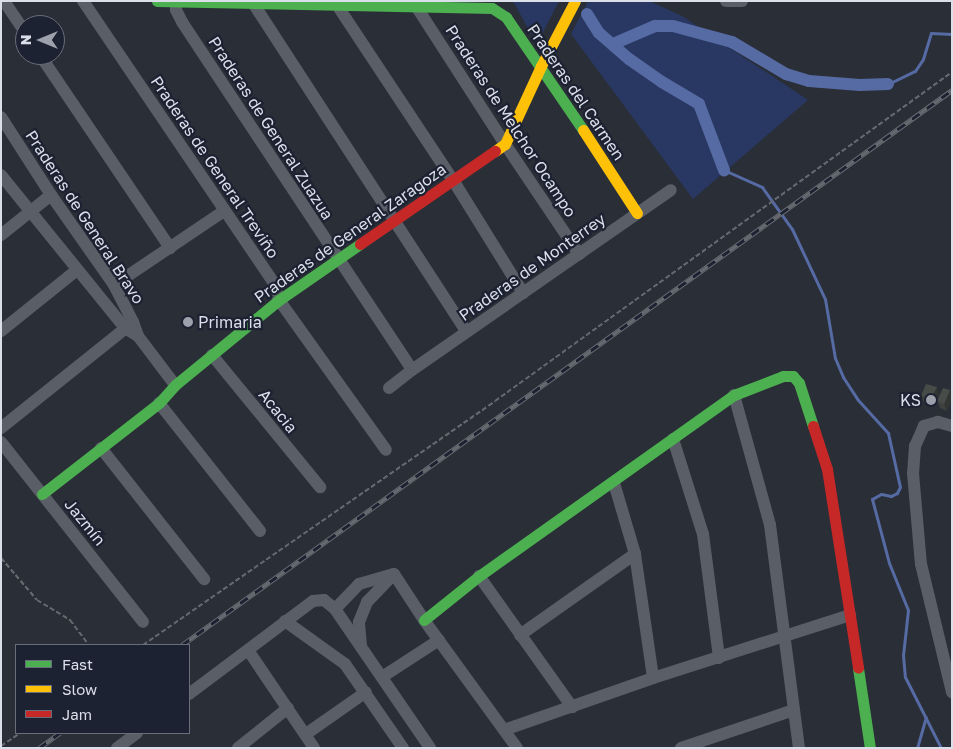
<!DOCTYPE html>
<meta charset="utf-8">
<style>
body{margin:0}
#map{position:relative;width:953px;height:749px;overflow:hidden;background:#2a2e37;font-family:"Golos Text",sans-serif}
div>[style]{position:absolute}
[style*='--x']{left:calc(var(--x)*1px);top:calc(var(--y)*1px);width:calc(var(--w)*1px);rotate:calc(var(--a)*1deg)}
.green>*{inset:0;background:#293862}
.stream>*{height:3px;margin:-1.5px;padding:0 1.5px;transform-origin:1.5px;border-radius:1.5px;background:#566aa3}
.canal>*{height:12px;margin:-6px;padding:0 6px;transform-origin:6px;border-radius:6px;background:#566aa3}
.path>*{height:2px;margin-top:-1px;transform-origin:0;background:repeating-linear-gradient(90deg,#666970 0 5px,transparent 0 7.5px)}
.street>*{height:12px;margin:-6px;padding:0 6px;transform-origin:6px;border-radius:6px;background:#5a5e67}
.fast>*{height:11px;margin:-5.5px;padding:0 5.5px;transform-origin:5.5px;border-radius:5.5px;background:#4caf50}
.slow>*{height:11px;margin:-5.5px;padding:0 5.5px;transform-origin:5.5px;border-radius:5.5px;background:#ffc107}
.jam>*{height:11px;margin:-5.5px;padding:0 5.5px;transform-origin:5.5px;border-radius:5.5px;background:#c62828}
.rail>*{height:5px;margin-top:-2.5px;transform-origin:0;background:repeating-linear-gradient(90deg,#1c2232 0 9px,#666970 0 18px);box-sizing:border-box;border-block:1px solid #666970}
.wall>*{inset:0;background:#3e413e}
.shaded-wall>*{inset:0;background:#323532}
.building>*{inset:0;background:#484c48}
.dots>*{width:14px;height:14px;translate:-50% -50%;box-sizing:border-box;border:2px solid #1c2232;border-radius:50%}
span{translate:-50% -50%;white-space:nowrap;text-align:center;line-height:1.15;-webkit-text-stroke:4.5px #1c2232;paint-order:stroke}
.street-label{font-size:16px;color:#dadfea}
.poi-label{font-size:16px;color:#dadfea}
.left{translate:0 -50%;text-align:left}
.right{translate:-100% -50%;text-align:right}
.frame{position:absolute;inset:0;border:2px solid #dadfea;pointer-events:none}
.legend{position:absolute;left:15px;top:644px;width:175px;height:90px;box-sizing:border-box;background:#1c2232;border:1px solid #686e7c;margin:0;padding:6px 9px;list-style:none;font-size:15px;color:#dadfea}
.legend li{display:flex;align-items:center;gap:10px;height:25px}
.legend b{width:25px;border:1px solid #686e7c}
.north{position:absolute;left:15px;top:15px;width:50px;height:50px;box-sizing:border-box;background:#1c2232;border:1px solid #686e7c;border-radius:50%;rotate:270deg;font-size:14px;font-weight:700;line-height:20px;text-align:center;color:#dadfea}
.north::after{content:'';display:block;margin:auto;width:18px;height:22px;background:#9ca1ab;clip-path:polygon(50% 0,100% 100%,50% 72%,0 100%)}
</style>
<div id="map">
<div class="green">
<div style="clip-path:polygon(513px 1px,559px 1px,541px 36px,531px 34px)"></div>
<div style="clip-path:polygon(588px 1px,649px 1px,682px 16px,808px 100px,693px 199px,571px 34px)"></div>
</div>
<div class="stream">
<div style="--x:888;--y:84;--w:30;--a:-26"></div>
<div style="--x:915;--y:71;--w:14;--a:-56"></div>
<div style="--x:923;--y:59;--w:27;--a:-73"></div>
<div style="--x:931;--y:33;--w:21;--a:3"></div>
<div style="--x:724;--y:170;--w:42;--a:24.1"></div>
<div style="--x:762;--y:187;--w:52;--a:54.5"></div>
<div style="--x:792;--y:229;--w:77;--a:64.8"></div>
<div style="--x:825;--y:299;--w:60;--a:80.4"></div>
<div style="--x:835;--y:358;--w:21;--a:67"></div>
<div style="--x:843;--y:377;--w:27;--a:57"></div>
<div style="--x:858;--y:400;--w:45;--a:47.7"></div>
<div style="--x:888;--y:433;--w:55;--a:77.5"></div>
<div style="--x:900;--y:487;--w:7;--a:117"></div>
<div style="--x:897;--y:493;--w:7;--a:153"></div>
<div style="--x:891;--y:496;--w:10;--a:-169"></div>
<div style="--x:881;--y:494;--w:10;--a:151"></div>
<div style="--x:872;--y:499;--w:66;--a:75.1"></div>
<div style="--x:889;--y:563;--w:51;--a:68"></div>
<div style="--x:908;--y:610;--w:45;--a:96.3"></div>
<div style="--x:903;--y:655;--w:22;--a:85"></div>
<div style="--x:905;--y:677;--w:80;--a:63.1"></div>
<div style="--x:917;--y:748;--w:32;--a:-74"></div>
</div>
<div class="canal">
<div style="--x:587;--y:14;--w:22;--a:58"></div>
<div style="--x:599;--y:33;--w:40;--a:41"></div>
<div style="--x:629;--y:59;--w:40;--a:34.9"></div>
<div style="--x:662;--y:82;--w:43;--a:30.7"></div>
<div style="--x:699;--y:104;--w:71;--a:69.3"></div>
<div style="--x:613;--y:44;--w:46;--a:-23.2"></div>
<div style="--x:655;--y:26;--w:18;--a:0"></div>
<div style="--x:673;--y:26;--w:61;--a:15.2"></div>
<div style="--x:732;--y:42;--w:63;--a:30.7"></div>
<div style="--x:786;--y:74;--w:24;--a:17"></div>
<div style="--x:809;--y:81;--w:51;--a:4.5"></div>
<div style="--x:860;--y:85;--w:28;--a:-2"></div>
</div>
<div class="path">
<div style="--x:1;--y:558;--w:55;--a:49.4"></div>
<div style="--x:37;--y:600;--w:39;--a:31"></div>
<div style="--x:70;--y:620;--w:31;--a:53"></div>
<div style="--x:143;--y:645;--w:428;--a:-34.7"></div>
<div style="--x:495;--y:401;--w:563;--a:-35.75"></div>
<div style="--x:1;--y:746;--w:23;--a:-34"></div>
</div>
<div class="street">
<div style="--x:4;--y:1;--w:37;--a:56"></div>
<div style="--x:83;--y:1;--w:341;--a:55.9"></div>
<div style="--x:274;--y:283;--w:18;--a:74"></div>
<div style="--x:279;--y:300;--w:184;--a:54.5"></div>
<div style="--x:176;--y:1;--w:9;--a:90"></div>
<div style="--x:176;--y:10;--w:13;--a:63"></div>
<div style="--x:182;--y:22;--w:417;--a:56.5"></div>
<div style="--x:726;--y:1;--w:16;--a:0"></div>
<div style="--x:253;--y:3;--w:392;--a:57"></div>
<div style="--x:337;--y:5;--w:210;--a:56.5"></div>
<div style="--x:453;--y:180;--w:133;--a:58.2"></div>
<div style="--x:416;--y:6;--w:164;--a:57.2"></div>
<div style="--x:505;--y:144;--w:133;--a:56.1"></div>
<div style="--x:40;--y:55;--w:233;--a:56"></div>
<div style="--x:1;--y:117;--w:93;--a:57.3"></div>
<div style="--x:51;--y:195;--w:110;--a:55"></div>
<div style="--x:114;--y:285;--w:42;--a:62.8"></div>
<div style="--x:133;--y:322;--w:15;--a:70"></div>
<div style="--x:138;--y:336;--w:61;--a:52.9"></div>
<div style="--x:1;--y:175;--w:197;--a:51"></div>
<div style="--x:125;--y:328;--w:15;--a:32"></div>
<div style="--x:1;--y:235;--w:64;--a:-38.7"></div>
<div style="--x:114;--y:285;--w:133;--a:-33.9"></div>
<div style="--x:1;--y:331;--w:97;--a:-38.8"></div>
<div style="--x:212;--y:355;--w:171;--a:50.7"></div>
<div style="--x:389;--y:388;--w:29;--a:-38"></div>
<div style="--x:412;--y:370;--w:315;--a:-34.8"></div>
<div style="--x:734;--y:395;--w:135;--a:74.5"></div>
<div style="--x:770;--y:525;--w:225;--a:82.6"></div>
<div style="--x:159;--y:403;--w:163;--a:51.7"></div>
<div style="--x:952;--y:426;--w:15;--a:-164"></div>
<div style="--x:938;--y:422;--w:15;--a:164"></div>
<div style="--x:924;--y:426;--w:22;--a:114"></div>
<div style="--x:915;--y:446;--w:27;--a:94"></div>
<div style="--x:913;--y:473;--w:91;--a:85"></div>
<div style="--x:921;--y:564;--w:132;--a:76.4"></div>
<div style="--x:1;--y:428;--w:166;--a:-38.7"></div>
<div style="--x:673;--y:439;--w:100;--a:72.5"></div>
<div style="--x:703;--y:534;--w:125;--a:82.6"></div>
<div style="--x:1;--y:442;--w:229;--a:51.7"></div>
<div style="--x:101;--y:448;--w:167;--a:51.8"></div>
<div style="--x:614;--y:483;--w:74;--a:73.5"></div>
<div style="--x:635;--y:554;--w:125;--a:81.7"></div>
<div style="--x:394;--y:574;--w:55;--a:56.9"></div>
<div style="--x:424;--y:620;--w:158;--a:54"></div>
<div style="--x:479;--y:576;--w:161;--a:54.6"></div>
<div style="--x:335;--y:609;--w:35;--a:-46"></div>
<div style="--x:359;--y:584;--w:35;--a:-16"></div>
<div style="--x:285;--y:621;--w:74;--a:35.6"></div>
<div style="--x:345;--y:664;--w:102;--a:55.4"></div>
<div style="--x:520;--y:635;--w:141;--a:-35.2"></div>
<div style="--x:361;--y:646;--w:24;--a:-95"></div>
<div style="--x:359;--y:622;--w:22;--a:-68"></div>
<div style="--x:367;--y:602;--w:39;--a:-46"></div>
<div style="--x:248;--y:650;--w:118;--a:56"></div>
<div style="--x:382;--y:677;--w:68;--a:-33"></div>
<div style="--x:189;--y:694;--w:155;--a:-36.9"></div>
<div style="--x:313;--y:601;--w:11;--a:-5"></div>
<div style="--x:324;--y:600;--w:14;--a:39"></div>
<div style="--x:335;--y:609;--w:168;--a:55.6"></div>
<div style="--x:504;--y:730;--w:158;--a:-19.2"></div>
<div style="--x:653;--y:678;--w:207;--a:-17.7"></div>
<div style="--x:306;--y:734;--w:73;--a:-35"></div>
<div style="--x:117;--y:748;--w:25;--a:-37"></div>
<div style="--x:238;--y:748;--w:64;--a:-38.7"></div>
<div style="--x:681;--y:748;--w:119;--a:-18.6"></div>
</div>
<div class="fast">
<div style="--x:157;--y:1;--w:335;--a:1.2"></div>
<div style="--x:492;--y:8;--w:17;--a:33"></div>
<div style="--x:506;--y:17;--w:137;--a:55.7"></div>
<div style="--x:42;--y:494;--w:148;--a:-37.9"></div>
<div style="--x:159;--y:403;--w:24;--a:-48"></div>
<div style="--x:175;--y:385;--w:134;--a:-39.3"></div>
<div style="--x:279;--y:300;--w:98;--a:-34.7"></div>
<div style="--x:424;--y:620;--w:70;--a:-38.7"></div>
<div style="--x:479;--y:576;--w:313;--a:-35.4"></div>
<div style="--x:734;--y:395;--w:53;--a:-21.2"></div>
<div style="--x:783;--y:376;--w:10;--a:0"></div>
<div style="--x:793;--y:376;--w:9;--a:49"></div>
<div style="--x:799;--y:383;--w:45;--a:72"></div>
<div style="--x:858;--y:668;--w:81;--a:81.5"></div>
</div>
<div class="slow">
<div style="--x:583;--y:130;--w:99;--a:57"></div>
<div style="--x:495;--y:151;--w:12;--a:-35"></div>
<div style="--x:505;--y:144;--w:86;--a:-65.2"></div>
<div style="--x:541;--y:66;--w:73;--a:-62.4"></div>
</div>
<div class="jam">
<div style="--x:360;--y:244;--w:164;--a:-34.6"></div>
<div style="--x:813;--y:426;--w:45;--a:72"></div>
<div style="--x:827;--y:469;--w:201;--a:81.1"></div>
</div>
<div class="rail">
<div style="--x:182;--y:645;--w:949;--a:-35.78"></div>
<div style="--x:39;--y:748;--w:26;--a:-36"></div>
</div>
<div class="wall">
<div style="clip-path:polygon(950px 390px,952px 395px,952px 398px,947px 411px,940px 408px,937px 401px)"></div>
<div style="clip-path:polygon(939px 394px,934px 406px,924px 403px,921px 396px)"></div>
</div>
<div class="shaded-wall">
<div style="clip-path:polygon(937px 387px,939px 394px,934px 406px,931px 399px)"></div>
<div style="clip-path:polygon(950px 390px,952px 395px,952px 398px,947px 411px,944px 404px)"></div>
</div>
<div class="building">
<div style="clip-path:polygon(926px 384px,937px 387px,931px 399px,921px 396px)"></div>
<div style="clip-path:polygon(943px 388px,950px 390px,944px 404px,937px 401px)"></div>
</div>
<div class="dots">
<div style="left:188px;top:322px;background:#9ca1ab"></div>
<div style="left:931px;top:400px;background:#9ca1ab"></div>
</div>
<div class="street-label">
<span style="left:576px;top:92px;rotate:56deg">Praderas del Carmen</span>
<span style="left:511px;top:121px;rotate:57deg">Praderas de Melchor Ocampo</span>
<span style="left:271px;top:128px;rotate:57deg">Praderas de General Zuazua</span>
<span style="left:215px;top:167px;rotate:56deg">Praderas de General Treviño</span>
<span style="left:85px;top:217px;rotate:57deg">Praderas de General Bravo</span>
<span style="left:350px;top:233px;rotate:-35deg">Praderas de General Zaragoza</span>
<span style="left:532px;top:267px;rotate:-35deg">Praderas de Monterrey</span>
<span style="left:278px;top:411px;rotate:51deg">Acacia</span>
<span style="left:85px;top:522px;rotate:51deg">Jazmín</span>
</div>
<div class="poi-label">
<span class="left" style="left:198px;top:322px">Primaria</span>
<span class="right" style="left:921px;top:400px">KS</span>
</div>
<div class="frame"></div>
<ul class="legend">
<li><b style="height:6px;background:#4caf50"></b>Fast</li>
<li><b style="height:6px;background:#ffc107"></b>Slow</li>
<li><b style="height:6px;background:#c62828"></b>Jam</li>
</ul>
<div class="north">N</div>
</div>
